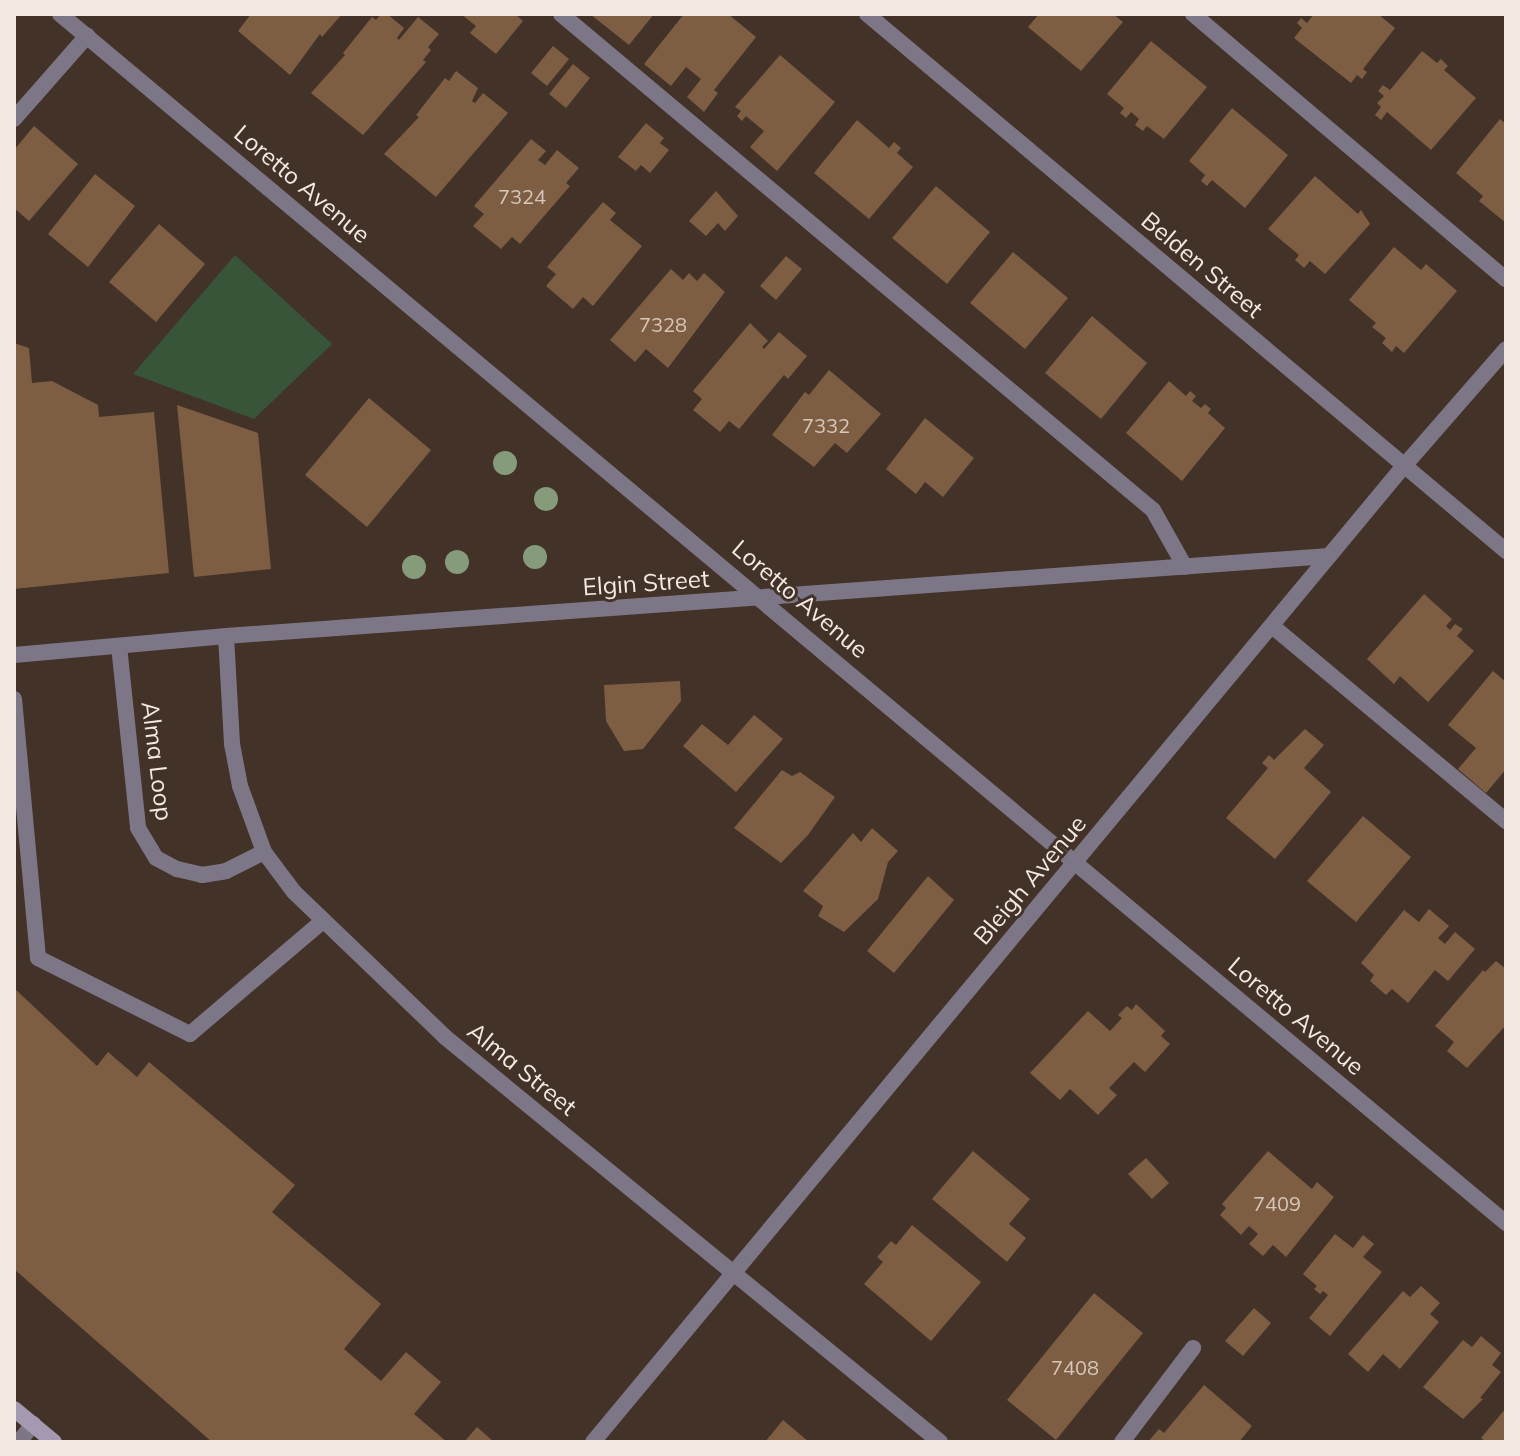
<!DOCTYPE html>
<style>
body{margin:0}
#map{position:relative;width:1520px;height:1456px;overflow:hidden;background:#423228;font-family:Mulish,sans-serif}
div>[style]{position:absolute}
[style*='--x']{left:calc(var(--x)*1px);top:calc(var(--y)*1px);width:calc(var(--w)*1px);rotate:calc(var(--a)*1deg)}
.green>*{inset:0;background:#395539}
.building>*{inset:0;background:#7e5e43}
.lane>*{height:16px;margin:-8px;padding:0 8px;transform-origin:8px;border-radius:8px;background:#7d7686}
.street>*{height:16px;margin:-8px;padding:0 8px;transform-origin:8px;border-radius:8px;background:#7d7686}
.secondary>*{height:16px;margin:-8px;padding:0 8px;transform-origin:8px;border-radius:8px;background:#a599b2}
.trees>*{width:24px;height:24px;margin:-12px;border-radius:50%;background:#869b7a}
span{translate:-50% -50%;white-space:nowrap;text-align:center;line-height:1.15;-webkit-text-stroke:6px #423228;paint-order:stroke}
.number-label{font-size:20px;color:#d6c7bb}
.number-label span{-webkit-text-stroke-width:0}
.street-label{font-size:24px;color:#f4eae3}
.frame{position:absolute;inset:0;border:16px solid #f4eae3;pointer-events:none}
</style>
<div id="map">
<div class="green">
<div style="clip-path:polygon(235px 255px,332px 344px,254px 419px,133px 374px)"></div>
</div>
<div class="building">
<div style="clip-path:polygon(251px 14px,342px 14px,322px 37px,320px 34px,290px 75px,238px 31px)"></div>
<div style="clip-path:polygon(381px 14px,387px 14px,404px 28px,397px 38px,399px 40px,418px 17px,439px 34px,428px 47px,431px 50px,423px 60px,426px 62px,363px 135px,311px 93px,345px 55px,343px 53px,372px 17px,376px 20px)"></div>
<div style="clip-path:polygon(461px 14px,515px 14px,523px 21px,496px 54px,470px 33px,476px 26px)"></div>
<div style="clip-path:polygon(590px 14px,654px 14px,629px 45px)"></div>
<div style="clip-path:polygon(684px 14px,728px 14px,756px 37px,714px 90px,718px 93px,704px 112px,687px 97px,701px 79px,686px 67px,671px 86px,644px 64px)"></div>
<div style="clip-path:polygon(1039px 14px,1113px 14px,1123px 22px,1081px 71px,1028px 27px)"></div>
<div style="clip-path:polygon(1314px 14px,1378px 14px,1395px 28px,1363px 69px,1367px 72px,1362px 79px,1357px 75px,1351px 83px,1294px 38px,1302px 28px,1297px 23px,1301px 18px,1307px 23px)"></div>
<div style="clip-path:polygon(1151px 41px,1207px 87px,1164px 139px,1147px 126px,1143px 131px,1135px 125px,1139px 119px,1131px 112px,1126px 118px,1120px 113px,1124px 108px,1107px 94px)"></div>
<div style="clip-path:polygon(553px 46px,569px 59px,547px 86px,531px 73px)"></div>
<div style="clip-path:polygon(1422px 51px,1437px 63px,1441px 59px,1448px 66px,1444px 70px,1476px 98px,1431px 150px,1387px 112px,1381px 120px,1375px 115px,1381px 107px,1377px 103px,1384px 96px,1378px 91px,1383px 85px,1390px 90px)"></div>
<div style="clip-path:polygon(780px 55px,835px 102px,777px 171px,750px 147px,764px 131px,746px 116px,742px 121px,737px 116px,741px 111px,735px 107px)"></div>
<div style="clip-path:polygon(573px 64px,590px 78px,566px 108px,549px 94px)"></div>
<div style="clip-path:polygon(456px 71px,478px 88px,472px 101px,475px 103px,483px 93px,508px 113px,436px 197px,384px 154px,419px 117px,416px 115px,445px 78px,449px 81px)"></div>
<div style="clip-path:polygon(1232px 108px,1288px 155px,1245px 208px,1212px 180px,1207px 186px,1201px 181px,1205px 175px,1189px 161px)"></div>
<div style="clip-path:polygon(1500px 119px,1506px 124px,1506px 223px,1479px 201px,1483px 196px,1456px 173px)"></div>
<div style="clip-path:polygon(857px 120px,889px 148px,894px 142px,901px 148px,897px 153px,913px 167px,869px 219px,814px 173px)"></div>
<div style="clip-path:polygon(646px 123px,664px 138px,660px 143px,669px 150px,650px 173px,641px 165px,636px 171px,618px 157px)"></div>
<div style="clip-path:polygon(34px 126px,78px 164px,29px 221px,14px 208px,14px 150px)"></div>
<div style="clip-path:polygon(531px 139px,546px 151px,538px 160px,545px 165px,557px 150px,579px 168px,566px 183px,570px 186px,520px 244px,512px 237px,501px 249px,473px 226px,484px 214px,474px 206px)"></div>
<div style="clip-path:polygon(95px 174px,135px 206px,88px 267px,48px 234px)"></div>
<div style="clip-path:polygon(1315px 176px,1358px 214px,1361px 210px,1370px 224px,1325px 274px,1310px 261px,1304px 268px,1295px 260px,1299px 255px,1268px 229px)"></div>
<div style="clip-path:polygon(936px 186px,990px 232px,947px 284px,892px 238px)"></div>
<div style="clip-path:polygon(716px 191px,738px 216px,725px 231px,718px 223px,706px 236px,689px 221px)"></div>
<div style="clip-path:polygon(603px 202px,616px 213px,610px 220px,642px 246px,593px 306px,583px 297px,573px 309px,546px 286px,556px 274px,547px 267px)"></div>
<div style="clip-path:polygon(159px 224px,205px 264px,156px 322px,109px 282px)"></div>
<div style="clip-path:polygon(1394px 247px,1421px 270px,1426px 264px,1457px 291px,1404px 353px,1396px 346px,1392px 352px,1382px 343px,1386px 338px,1372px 327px,1376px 323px,1349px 300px)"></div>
<div style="clip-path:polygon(1013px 252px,1068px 298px,1025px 349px,970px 303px)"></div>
<div style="clip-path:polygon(786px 256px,802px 269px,776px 300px,760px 286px)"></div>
<div style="clip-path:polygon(671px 269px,683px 280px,689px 273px,697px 281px,704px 273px,725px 292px,668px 368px,646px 349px,635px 362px,610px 340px)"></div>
<div style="clip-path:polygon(1092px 316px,1147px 363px,1101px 419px,1045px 373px)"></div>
<div style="clip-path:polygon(750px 323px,768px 341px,762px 347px,764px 349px,779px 332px,807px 356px,788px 379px,784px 375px,739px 429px,729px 421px,720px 432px,693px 410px,702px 399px,693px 391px)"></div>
<div style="clip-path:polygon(14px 343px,29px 348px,32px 383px,52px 381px,98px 405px,99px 417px,154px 412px,169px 573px,14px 589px)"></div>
<div style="clip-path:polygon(829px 370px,881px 414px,847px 453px,835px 443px,814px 467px,772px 435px,805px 392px,809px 395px)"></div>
<div style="clip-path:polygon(1169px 381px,1186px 396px,1190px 391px,1196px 396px,1192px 401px,1201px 408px,1205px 404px,1211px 409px,1208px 413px,1225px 428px,1182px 481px,1126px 433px)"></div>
<div style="clip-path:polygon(369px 398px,431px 450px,367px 527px,305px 475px)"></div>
<div style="clip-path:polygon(177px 405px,258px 433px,271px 569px,194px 577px)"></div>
<div style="clip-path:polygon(925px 418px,974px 458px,943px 497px,925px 482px,916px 494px,886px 469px)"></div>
<div style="clip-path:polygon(1424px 594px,1452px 619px,1446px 626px,1450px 630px,1455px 624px,1463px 629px,1457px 636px,1474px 651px,1428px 702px,1400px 676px,1394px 684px,1367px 659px)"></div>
<div style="clip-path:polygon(1493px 671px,1506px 682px,1506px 769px,1486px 793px,1458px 769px,1476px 748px,1448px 725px)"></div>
<div style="clip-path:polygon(680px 681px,681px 701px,643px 749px,624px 751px,606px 721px,604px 685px)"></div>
<div style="clip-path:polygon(754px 715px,783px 739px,736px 792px,683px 746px,702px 724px,728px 745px)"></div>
<div style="clip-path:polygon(1305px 729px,1324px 745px,1304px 768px,1331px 792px,1275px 859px,1226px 818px,1268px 768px,1262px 763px,1269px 755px,1274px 760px)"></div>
<div style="clip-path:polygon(782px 770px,792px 776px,800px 772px,835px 797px,808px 835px,781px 863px,734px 828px)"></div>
<div style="clip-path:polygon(1363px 816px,1411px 857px,1356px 922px,1307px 881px)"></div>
<div style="clip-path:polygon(872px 828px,898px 851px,888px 862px,878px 899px,844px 932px,818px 916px,823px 906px,803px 891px,853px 833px,861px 842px)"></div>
<div style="clip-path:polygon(928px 876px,954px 900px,894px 973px,867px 951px)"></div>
<div style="clip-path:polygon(1429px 909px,1449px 926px,1438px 938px,1445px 944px,1455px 932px,1475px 949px,1448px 981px,1435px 970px,1408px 1003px,1392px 989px,1386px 995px,1370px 981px,1374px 975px,1361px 963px,1404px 910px,1419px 922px)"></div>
<div style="clip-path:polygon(1496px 961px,1506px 969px,1506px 1025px,1467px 1068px,1447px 1051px,1454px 1042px,1435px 1026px,1483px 970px,1485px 972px)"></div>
<div style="clip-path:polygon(14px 988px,97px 1066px,108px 1052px,137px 1077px,149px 1062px,295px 1185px,272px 1212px,381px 1304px,344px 1349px,381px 1381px,406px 1352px,441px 1382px,414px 1414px,447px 1442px,212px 1442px,14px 1269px)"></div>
<div style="clip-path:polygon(1136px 1004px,1165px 1031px,1161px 1036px,1170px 1044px,1145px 1072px,1134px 1062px,1109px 1088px,1117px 1095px,1098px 1115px,1070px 1089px,1060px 1100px,1030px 1073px,1088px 1011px,1110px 1031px,1122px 1018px,1118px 1015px,1127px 1006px,1132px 1010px)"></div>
<div style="clip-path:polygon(973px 1151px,1030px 1199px,1009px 1224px,1026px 1238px,1007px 1262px,932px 1199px)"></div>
<div style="clip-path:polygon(1268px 1151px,1312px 1189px,1317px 1182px,1334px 1197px,1286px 1257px,1273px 1245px,1263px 1256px,1249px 1244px,1258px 1234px,1249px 1226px,1241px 1235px,1220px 1215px,1226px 1208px,1222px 1204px)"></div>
<div style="clip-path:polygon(1146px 1158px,1169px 1183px,1152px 1199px,1128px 1174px)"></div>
<div style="clip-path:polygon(912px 1225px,981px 1282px,931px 1341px,864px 1284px,883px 1262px,877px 1257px,891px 1241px,896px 1245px)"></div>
<div style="clip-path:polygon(1335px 1234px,1353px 1248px,1363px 1235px,1374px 1244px,1363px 1257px,1382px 1272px,1330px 1336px,1309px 1318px,1328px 1295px,1323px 1291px,1320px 1294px,1314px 1289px,1317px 1286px,1303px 1274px)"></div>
<div style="clip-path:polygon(1421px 1286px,1440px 1303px,1430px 1314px,1439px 1322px,1400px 1369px,1383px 1354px,1368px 1372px,1348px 1354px,1403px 1291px,1410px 1297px)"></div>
<div style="clip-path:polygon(1094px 1293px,1143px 1333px,1056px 1440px,1007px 1400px)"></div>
<div style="clip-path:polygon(1254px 1308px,1271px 1323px,1243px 1356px,1225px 1341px)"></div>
<div style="clip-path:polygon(1481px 1336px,1501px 1353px,1492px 1365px,1501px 1372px,1480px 1398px,1483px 1399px,1463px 1419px,1423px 1387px,1463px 1340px,1472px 1347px)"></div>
<div style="clip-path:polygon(1204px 1385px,1252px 1426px,1239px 1442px,1148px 1442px,1159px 1429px,1164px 1433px)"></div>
<div style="clip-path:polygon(1506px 1408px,1506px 1442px,1486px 1442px,1481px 1438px)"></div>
<div style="clip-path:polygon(783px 1420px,809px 1442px,765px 1442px)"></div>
<div style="clip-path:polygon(477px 1427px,494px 1442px,464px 1442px)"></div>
</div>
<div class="lane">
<div style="--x:561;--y:14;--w:772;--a:39.96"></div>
<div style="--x:1153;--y:510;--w:65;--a:60.7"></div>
<div style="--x:1193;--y:14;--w:410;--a:40.3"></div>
<div style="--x:14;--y:119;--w:111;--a:-48.7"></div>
<div style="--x:1272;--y:626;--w:305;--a:39.8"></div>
<div style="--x:119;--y:646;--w:183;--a:84"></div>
<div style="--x:138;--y:828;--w:35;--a:59"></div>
<div style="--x:156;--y:858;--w:24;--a:28"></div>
<div style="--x:177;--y:869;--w:26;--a:13"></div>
<div style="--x:202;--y:875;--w:24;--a:-9"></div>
<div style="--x:226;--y:871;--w:42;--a:-26.6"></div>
<div style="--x:14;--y:699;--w:260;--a:84.7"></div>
<div style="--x:38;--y:958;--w:170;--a:26.6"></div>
<div style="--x:190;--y:1034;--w:175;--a:-40.4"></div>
<div style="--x:19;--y:1442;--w:23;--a:-52"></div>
<div style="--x:1122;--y:1442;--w:118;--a:-52.9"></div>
</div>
<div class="street">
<div style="--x:60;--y:14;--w:1885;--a:39.9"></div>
<div style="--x:867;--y:14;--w:835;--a:40.04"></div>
<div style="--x:226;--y:636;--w:108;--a:86.8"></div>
<div style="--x:232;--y:744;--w:43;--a:79.2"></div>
<div style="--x:240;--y:786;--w:70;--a:70"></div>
<div style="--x:264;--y:852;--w:50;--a:53.1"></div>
<div style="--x:294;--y:892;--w:209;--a:43.8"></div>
<div style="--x:445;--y:1037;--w:640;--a:39.29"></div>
<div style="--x:14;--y:655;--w:213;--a:-5.1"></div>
<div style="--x:226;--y:636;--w:1106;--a:-4.15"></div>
<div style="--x:593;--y:1442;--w:1269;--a:-50.28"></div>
<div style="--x:1404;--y:466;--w:155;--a:-48.9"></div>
</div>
<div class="secondary">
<div style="--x:14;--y:1409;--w:52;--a:39.5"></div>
</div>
<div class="trees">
<div style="left:505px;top:463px"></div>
<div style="left:546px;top:499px"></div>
<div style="left:535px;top:557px"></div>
<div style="left:457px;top:562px"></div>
<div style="left:414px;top:567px"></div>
</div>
<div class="number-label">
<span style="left:522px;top:196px">7324</span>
<span style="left:663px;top:324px">7328</span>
<span style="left:826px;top:425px">7332</span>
<span style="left:1277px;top:1203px">7409</span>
<span style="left:1075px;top:1367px">7408</span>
</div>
<div class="street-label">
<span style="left:302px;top:184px;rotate:40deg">Loretto Avenue</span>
<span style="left:1202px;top:265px;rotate:40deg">Belden Street</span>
<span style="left:646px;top:583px;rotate:-4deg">Elgin Street</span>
<span style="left:800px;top:599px;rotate:40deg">Loretto Avenue</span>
<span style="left:157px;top:761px;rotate:83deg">Alma Loop</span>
<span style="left:1030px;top:880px;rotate:-50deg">Bleigh Avenue</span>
<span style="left:1296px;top:1016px;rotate:40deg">Loretto Avenue</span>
<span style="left:522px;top:1069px;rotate:39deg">Alma Street</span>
</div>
<div class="frame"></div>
</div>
